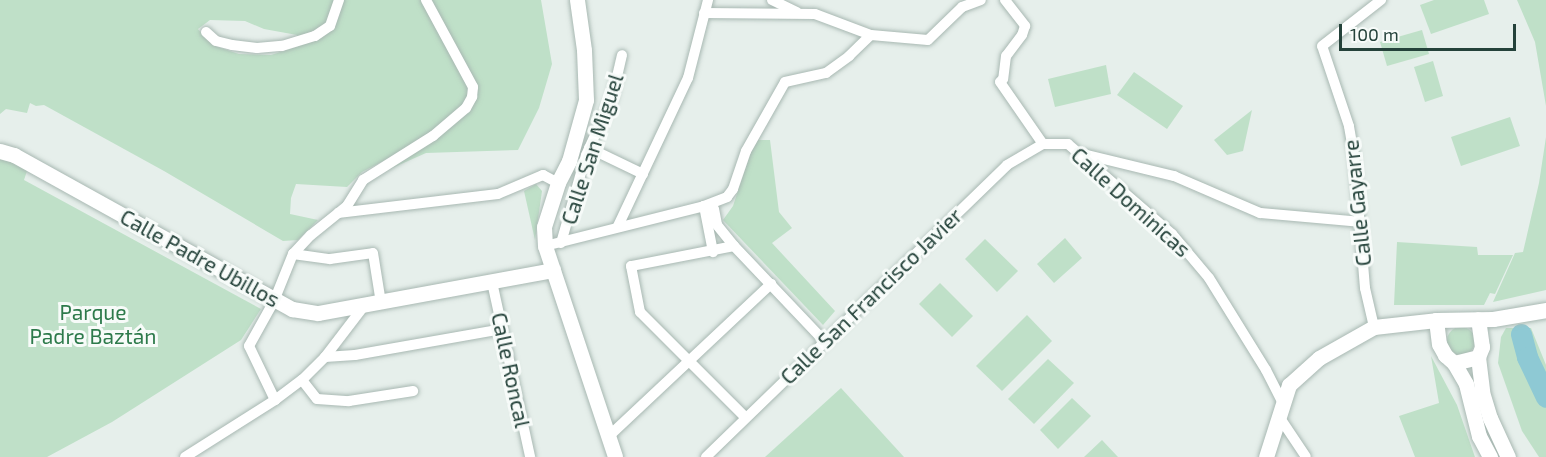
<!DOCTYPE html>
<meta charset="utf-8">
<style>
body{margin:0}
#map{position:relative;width:1546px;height:457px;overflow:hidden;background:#e6efeb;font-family:"Exo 2",sans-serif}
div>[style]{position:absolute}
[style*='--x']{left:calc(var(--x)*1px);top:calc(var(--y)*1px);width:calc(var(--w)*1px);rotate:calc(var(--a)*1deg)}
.green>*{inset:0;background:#bfe0c8}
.round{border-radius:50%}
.river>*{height:21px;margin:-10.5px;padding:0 10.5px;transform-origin:10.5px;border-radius:10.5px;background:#8ec9d4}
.roads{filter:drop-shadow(0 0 2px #a8b8b2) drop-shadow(0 0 2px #a8b8b2)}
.street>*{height:10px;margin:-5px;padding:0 5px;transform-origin:5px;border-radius:5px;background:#fff}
.secondary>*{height:15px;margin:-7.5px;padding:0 7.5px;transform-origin:7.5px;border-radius:7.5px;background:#fff}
span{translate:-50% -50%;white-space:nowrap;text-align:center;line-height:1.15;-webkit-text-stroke:6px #f7fbf9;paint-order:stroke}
.street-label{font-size:21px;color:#24423a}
.park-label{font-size:21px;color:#2d7a4b}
.scale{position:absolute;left:1339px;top:24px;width:177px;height:27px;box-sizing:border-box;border:3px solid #24423a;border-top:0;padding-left:8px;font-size:18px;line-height:21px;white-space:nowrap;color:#24423a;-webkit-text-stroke:4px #f7fbf9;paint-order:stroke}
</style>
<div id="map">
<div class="green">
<div style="clip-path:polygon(evenodd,0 0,541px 0,552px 64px,539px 108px,518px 150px,426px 153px,390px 169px,389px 158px,362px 172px,347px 187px,296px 184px,291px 198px,290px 214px,318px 220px,298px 240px,283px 241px,164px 171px,44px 105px,36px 106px,30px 103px,27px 113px,6px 109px,0 114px,0 0,210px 20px,245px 21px,264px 29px,297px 35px,299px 46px,271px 55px,239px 54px,212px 45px,198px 29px,210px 20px)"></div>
<div style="clip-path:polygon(1434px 0,1484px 0,1489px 14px,1431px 34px,1420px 5px)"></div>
<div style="clip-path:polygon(1517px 0,1546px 0,1546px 106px,1535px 42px)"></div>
<div style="clip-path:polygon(1422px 30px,1429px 54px,1387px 66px,1380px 42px)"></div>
<div style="clip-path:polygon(1433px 61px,1443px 96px,1425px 102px,1414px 67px)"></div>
<div style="clip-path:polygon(1106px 65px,1111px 94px,1055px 107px,1048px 79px)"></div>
<div style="clip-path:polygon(1134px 72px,1183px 106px,1167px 129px,1117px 95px)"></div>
<div style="clip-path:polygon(1252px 110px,1243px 151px,1227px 155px,1214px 140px)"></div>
<div style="clip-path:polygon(1510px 117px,1520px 146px,1461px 166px,1451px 137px)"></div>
<div style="clip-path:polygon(1546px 137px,1546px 290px,1493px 302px,1515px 253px,1523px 252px,1539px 183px)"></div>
<div style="clip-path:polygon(758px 140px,770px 140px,779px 212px,792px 228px,772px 243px,835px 311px,823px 325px,723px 220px,733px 206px,752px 148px)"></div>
<div style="clip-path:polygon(0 152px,29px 165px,24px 180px,261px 309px,241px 340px,112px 422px,47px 457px,0 457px)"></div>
<div style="clip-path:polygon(536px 184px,542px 191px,535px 240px,524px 191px)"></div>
<div style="clip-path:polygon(1065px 238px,1082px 258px,1054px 283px,1037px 264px)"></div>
<div style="clip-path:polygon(985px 239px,1018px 271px,997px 292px,965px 259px)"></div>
<div style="clip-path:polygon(1397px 242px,1477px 247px,1478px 255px,1513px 255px,1495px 294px,1490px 293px,1484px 305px,1394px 305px)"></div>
<div style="clip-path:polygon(940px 283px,973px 316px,952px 337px,919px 304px)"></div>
<div style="clip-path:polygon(1027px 315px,1052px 341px,1002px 391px,976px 366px)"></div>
<div class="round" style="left:1447px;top:327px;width:28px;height:28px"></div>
<div style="clip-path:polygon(1506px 328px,1531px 328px,1546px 365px,1546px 457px,1539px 457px,1522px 431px,1498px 363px,1501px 337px)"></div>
<div style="clip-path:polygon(1431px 356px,1457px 405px,1475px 457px,1415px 457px,1399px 416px,1439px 403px)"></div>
<div style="clip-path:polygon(1048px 359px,1074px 383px,1034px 424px,1008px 399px)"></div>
<div style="clip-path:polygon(841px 388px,904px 457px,765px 457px)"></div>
<div style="clip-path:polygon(1072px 398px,1091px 416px,1058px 449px,1040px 430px)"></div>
<div style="clip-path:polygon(1102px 440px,1118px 457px,1084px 457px)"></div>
</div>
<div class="river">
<div style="--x:1521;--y:334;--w:24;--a:75"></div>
<div style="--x:1527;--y:357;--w:44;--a:64.6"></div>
</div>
<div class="roads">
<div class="street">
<div style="--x:772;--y:0;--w:28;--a:26"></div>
<div style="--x:1005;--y:0;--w:33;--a:52"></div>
<div style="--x:1025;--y:26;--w:9;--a:108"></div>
<div style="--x:1022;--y:35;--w:26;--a:127"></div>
<div style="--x:1006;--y:56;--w:23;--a:97"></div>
<div style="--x:1003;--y:79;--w:4;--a:135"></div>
<div style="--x:1000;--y:82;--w:75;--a:55.3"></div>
<div style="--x:704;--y:13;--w:111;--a:0.5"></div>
<div style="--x:815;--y:14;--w:60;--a:20.6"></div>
<div style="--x:871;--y:35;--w:57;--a:5"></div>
<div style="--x:928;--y:40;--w:47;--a:-44.1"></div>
<div style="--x:962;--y:7;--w:20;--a:-20"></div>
<div style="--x:206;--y:32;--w:13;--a:42"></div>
<div style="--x:216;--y:41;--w:16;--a:14"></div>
<div style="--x:232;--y:45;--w:25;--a:7"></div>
<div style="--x:257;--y:48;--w:25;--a:-5"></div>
<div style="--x:282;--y:46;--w:34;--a:-17"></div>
<div style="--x:315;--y:36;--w:18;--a:-34"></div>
<div style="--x:330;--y:26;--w:28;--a:-71"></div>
<div style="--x:1043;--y:144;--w:25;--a:0"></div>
<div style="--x:1068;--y:144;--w:138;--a:40.9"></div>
<div style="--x:1172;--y:234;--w:57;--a:49.9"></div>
<div style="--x:1209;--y:278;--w:108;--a:58.2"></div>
<div style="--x:1266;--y:370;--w:35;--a:63"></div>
<div style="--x:589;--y:148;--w:60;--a:25.7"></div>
<div style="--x:1079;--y:153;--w:98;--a:13.6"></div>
<div style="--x:1174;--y:176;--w:94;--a:23.3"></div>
<div style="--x:1260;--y:213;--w:100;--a:5.1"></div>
<div style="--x:704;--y:206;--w:10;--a:17"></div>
<div style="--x:714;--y:209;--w:16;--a:79"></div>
<div style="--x:717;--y:225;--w:27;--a:51"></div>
<div style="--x:734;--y:246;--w:131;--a:46.5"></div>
<div style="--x:704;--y:206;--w:47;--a:78.9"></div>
<div style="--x:338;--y:213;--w:161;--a:-6.8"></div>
<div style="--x:498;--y:194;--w:49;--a:-22.9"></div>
<div style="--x:543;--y:175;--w:17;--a:28"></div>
<div style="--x:618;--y:226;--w:164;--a:-64.7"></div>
<div style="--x:688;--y:78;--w:81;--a:-75.6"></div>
<div style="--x:561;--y:243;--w:91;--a:-74.1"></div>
<div style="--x:586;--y:155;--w:63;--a:-65.5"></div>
<div style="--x:612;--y:98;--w:44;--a:-76.9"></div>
<div style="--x:545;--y:246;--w:164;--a:-14.1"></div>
<div style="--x:704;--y:206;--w:25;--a:-21"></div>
<div style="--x:727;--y:197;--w:10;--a:-53"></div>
<div style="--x:733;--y:189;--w:40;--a:-71.1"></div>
<div style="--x:746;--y:151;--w:79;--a:-60.5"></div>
<div style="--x:785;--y:82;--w:42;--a:-12.4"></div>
<div style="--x:826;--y:73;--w:29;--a:-36"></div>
<div style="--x:849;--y:56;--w:30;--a:-44"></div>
<div style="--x:734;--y:246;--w:105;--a:169"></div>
<div style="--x:631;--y:266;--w:47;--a:78.9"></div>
<div style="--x:640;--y:312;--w:148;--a:45"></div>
<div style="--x:293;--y:254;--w:37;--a:8"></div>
<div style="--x:330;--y:259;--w:43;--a:-7.9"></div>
<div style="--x:373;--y:253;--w:51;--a:80.9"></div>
<div style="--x:492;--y:282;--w:179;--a:77.7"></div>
<div style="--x:1374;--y:327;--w:40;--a:-103"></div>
<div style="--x:1365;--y:288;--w:133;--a:-94.7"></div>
<div style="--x:1354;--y:155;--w:29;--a:-100"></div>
<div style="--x:1349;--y:126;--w:84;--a:-108.6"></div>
<div style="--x:1322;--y:46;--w:75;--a:-37.9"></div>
<div style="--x:325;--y:357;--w:30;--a:-4"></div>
<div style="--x:355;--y:355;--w:149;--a:-10"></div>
<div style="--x:302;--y:380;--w:24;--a:52"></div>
<div style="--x:317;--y:399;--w:32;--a:4"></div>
<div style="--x:349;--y:401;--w:65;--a:-8.9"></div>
<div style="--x:275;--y:400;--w:60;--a:-115.7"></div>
<div style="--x:249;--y:346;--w:51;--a:-60.9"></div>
<div style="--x:274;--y:301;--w:51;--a:-68"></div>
<div style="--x:293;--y:254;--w:26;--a:-47"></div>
<div style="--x:311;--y:235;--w:46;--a:-38.9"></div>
<div style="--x:347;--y:206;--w:31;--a:-58"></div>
<div style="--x:363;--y:180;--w:83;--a:-32.2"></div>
<div style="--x:433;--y:136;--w:43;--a:-40.3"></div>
<div style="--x:466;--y:108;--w:13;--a:-61"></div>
<div style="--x:472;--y:97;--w:10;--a:-84"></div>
<div style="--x:473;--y:87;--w:99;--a:-118.4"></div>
<div style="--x:1278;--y:415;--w:50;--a:56.3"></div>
<div style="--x:608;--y:437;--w:224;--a:-43.2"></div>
<div style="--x:185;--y:457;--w:107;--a:-32.3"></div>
<div style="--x:275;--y:400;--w:34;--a:-37"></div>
<div style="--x:302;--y:380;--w:33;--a:-45"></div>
<div style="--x:325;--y:357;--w:64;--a:-52.6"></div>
<div style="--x:706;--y:457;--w:419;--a:-44.1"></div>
<div style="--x:1007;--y:165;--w:42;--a:-30.3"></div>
</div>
<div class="secondary">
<div style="--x:577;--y:0;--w:50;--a:82"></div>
<div style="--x:584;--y:50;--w:50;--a:87.7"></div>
<div style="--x:586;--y:100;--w:63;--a:105.6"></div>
<div style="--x:569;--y:161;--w:25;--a:117"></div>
<div style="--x:558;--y:183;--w:46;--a:107.7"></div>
<div style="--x:544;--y:227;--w:19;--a:87"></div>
<div style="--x:545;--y:246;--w:222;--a:71.6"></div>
<div style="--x:0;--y:151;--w:15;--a:16"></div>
<div style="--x:14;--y:155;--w:318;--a:29"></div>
<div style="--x:292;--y:309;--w:26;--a:9"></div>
<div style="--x:318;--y:313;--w:239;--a:-10.4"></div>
<div style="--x:1436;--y:320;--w:24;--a:83"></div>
<div style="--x:1439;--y:344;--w:13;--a:61"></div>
<div style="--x:1445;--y:355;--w:12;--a:42"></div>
<div style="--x:1454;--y:363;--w:25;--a:-14"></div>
<div style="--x:1478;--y:357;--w:11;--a:-68"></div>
<div style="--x:1482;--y:347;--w:28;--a:-98"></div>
<div style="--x:1478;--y:357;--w:35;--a:83"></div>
<div style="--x:1482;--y:392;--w:27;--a:73"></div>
<div style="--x:1490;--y:418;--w:43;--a:65.2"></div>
<div style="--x:1454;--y:363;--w:24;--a:60"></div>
<div style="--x:1466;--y:384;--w:54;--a:76"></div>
<div style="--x:1479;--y:436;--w:24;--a:62"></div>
<div style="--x:1266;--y:457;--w:76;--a:-72.3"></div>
<div style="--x:1289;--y:385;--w:40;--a:-42"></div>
<div style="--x:1319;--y:358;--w:63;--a:-29.4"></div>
<div style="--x:1374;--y:327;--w:62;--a:-6.4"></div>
<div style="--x:1436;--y:320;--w:57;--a:-1"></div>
<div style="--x:1493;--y:319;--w:54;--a:-9.6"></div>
</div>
</div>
<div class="street-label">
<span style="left:592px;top:149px;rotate:-72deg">Calle San Miguel</span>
<span style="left:1131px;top:202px;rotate:42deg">Calle Dominicas</span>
<span style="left:1357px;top:203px;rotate:-96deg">Calle Gayarre</span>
<span style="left:200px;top:258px;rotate:29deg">Calle Padre Ubillos</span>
<span style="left:871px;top:296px;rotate:-44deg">Calle San Francisco Javier</span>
<span style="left:511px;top:370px;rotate:78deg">Calle Roncal</span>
</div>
<div class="park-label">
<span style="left:93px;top:324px">Parque<br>Padre Baztán</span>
</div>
<div class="scale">100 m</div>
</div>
